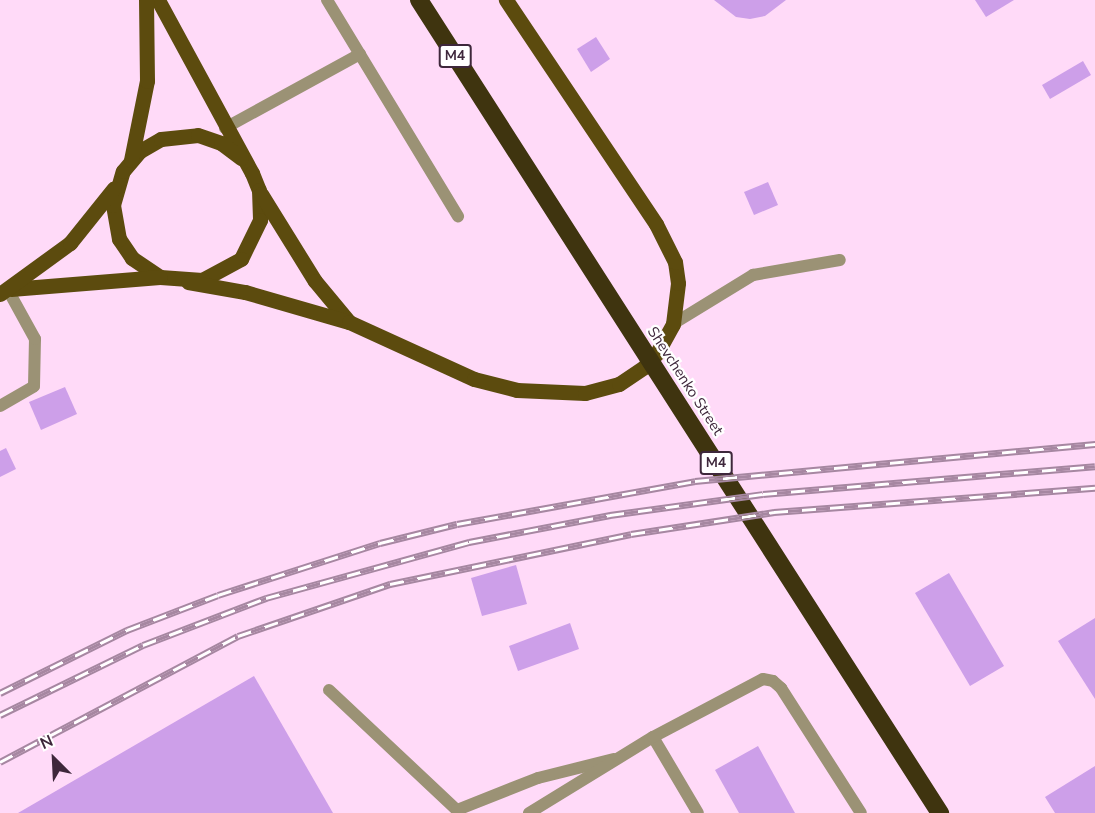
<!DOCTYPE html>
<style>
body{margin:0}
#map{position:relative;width:1095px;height:813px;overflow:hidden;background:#ffdaf8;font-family:"Nunito Sans",sans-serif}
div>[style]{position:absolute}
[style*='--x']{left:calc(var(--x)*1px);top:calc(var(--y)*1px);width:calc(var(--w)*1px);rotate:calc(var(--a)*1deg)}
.building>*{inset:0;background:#cd9fe9}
.lane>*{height:12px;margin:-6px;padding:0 6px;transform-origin:6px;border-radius:6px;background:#9b9275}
.street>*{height:12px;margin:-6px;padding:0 6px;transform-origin:6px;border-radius:6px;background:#9b9275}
.primary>*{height:15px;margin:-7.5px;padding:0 7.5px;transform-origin:7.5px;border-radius:7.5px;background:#5c4b0e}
.highway>*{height:18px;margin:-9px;padding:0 9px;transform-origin:9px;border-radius:9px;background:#3f340f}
.rail>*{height:7px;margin-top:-3.5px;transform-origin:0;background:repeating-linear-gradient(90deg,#fff 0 14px,#a687a1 0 28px);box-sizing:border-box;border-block:2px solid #a687a1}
span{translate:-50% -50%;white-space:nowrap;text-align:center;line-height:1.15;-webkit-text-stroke:4.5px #fff;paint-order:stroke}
.shield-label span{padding:2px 4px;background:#fff;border:2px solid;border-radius:4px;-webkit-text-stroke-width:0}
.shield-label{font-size:14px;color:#3e273b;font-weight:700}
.street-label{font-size:15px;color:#3e273b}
.north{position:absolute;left:24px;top:729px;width:60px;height:60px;-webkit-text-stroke:4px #fff;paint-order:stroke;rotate:336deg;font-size:16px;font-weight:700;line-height:24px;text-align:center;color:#3e273b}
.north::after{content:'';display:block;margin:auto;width:21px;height:27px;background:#3e273b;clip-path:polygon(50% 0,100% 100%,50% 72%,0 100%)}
</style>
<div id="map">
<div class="building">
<div style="clip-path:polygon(714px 0,786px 0,765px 16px,750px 19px,736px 17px)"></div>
<div style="clip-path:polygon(975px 0,1014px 0,986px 17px)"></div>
<div style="clip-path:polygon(596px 37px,610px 59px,591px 72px,577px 49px)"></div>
<div style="clip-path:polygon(1083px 61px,1091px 75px,1050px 99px,1042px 85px)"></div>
<div style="clip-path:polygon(768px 182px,778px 205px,754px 215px,744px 192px)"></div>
<div style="clip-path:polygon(65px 387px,77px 414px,41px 430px,29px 402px)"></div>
<div style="clip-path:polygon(6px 448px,16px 469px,0 477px,0 451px)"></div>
<div style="clip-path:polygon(516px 565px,527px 604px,482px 616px,471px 578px)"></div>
<div style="clip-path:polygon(949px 573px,1004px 666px,970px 686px,915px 593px)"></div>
<div style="clip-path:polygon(1095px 618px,1095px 699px,1058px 641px)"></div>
<div style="clip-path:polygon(570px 623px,579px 649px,518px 671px,509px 646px)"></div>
<div style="clip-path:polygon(254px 676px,333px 813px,18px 813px)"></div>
<div style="clip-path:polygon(758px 746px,795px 813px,739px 813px,715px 770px)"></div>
<div style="clip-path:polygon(1095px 766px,1095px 813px,1055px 813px,1045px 797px)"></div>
</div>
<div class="lane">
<div style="--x:327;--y:0;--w:253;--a:58.8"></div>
<div style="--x:225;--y:128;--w:154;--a:-28.7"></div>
<div style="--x:673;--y:324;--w:94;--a:-31.5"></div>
<div style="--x:753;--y:275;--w:88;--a:-9.8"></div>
<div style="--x:0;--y:406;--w:39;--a:-30"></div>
<div style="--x:34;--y:386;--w:47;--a:-88.8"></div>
<div style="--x:35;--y:339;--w:56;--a:-118.9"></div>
<div style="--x:329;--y:690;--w:175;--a:43.2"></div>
<div style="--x:457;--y:810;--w:87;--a:-21.6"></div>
<div style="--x:538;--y:778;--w:78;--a:-14"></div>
<div style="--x:653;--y:737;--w:88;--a:59.4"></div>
</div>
<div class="street">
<div style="--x:529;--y:813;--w:145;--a:-31.5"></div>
<div style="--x:653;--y:737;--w:124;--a:-27.8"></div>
<div style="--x:763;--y:679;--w:10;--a:11"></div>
<div style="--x:773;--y:681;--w:11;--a:41"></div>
<div style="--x:781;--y:688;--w:148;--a:57.4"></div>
</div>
<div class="primary">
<div style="--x:158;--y:0;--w:197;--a:61.5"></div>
<div style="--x:252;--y:173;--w:18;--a:68"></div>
<div style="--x:259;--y:190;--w:30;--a:88"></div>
<div style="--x:260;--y:220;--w:43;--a:116"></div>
<div style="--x:241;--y:259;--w:44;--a:151.7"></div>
<div style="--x:202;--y:280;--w:42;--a:-175.9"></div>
<div style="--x:160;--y:277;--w:34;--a:-146"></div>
<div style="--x:132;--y:258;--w:23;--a:-124"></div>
<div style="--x:119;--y:239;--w:35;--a:-100"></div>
<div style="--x:113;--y:205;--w:35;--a:-74"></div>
<div style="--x:123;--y:171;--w:26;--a:-50"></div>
<div style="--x:140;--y:151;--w:24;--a:-30"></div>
<div style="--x:161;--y:139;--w:37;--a:-6"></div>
<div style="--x:198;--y:135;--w:24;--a:19"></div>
<div style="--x:221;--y:143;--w:25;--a:37"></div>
<div style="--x:131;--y:160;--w:81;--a:-78.6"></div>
<div style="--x:147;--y:81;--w:81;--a:-90.7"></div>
<div style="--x:261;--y:194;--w:102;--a:58.2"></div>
<div style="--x:315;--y:281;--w:53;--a:50.3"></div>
<div style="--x:188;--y:282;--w:58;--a:10"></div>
<div style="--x:245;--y:292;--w:108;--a:16.1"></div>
<div style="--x:349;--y:322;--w:137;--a:24.5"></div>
<div style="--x:474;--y:379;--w:44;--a:14.3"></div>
<div style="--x:517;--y:390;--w:68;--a:2.5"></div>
<div style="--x:585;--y:393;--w:35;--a:-15"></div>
<div style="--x:619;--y:384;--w:30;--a:-34"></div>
<div style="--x:644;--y:367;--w:19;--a:-47"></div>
<div style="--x:657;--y:353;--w:33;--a:-61"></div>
<div style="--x:673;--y:324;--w:41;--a:-83"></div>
<div style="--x:678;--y:283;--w:21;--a:-98"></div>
<div style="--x:675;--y:262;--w:42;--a:-116.6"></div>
<div style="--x:656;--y:224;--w:270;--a:-123.8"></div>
<div style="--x:11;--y:289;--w:149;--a:-4.6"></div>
<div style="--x:0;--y:294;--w:87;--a:-36.1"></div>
<div style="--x:70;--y:243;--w:70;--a:-51.3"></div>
</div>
<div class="highway">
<div style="--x:419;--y:0;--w:966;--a:57.35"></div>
</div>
<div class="rail">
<div style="--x:0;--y:693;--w:142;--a:-26.4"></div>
<div style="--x:127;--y:630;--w:97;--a:-21"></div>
<div style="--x:218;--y:595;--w:170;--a:-17.8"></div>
<div style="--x:380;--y:543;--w:79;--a:-13.9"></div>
<div style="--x:457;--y:524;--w:242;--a:-10.2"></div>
<div style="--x:695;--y:481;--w:402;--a:-5.3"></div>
<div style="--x:0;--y:715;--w:159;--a:-26.1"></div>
<div style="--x:143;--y:645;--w:132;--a:-20.9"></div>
<div style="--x:266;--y:598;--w:211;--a:-15.4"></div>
<div style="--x:469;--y:542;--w:144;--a:-10.8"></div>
<div style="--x:610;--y:515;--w:154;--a:-7.8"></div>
<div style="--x:763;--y:494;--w:333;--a:-4.8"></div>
<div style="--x:0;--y:762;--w:269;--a:-27.9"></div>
<div style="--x:238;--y:636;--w:161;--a:-18.9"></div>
<div style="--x:390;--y:584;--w:246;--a:-11.7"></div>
<div style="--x:631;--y:534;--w:145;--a:-8.7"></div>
<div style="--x:774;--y:512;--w:322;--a:-4.3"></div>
</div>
<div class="shield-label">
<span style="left:455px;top:56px">M4</span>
<span style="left:716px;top:463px">M4</span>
</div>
<div class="street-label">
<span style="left:685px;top:381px;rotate:57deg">Shevchenko Street</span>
</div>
<div class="north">N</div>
</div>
